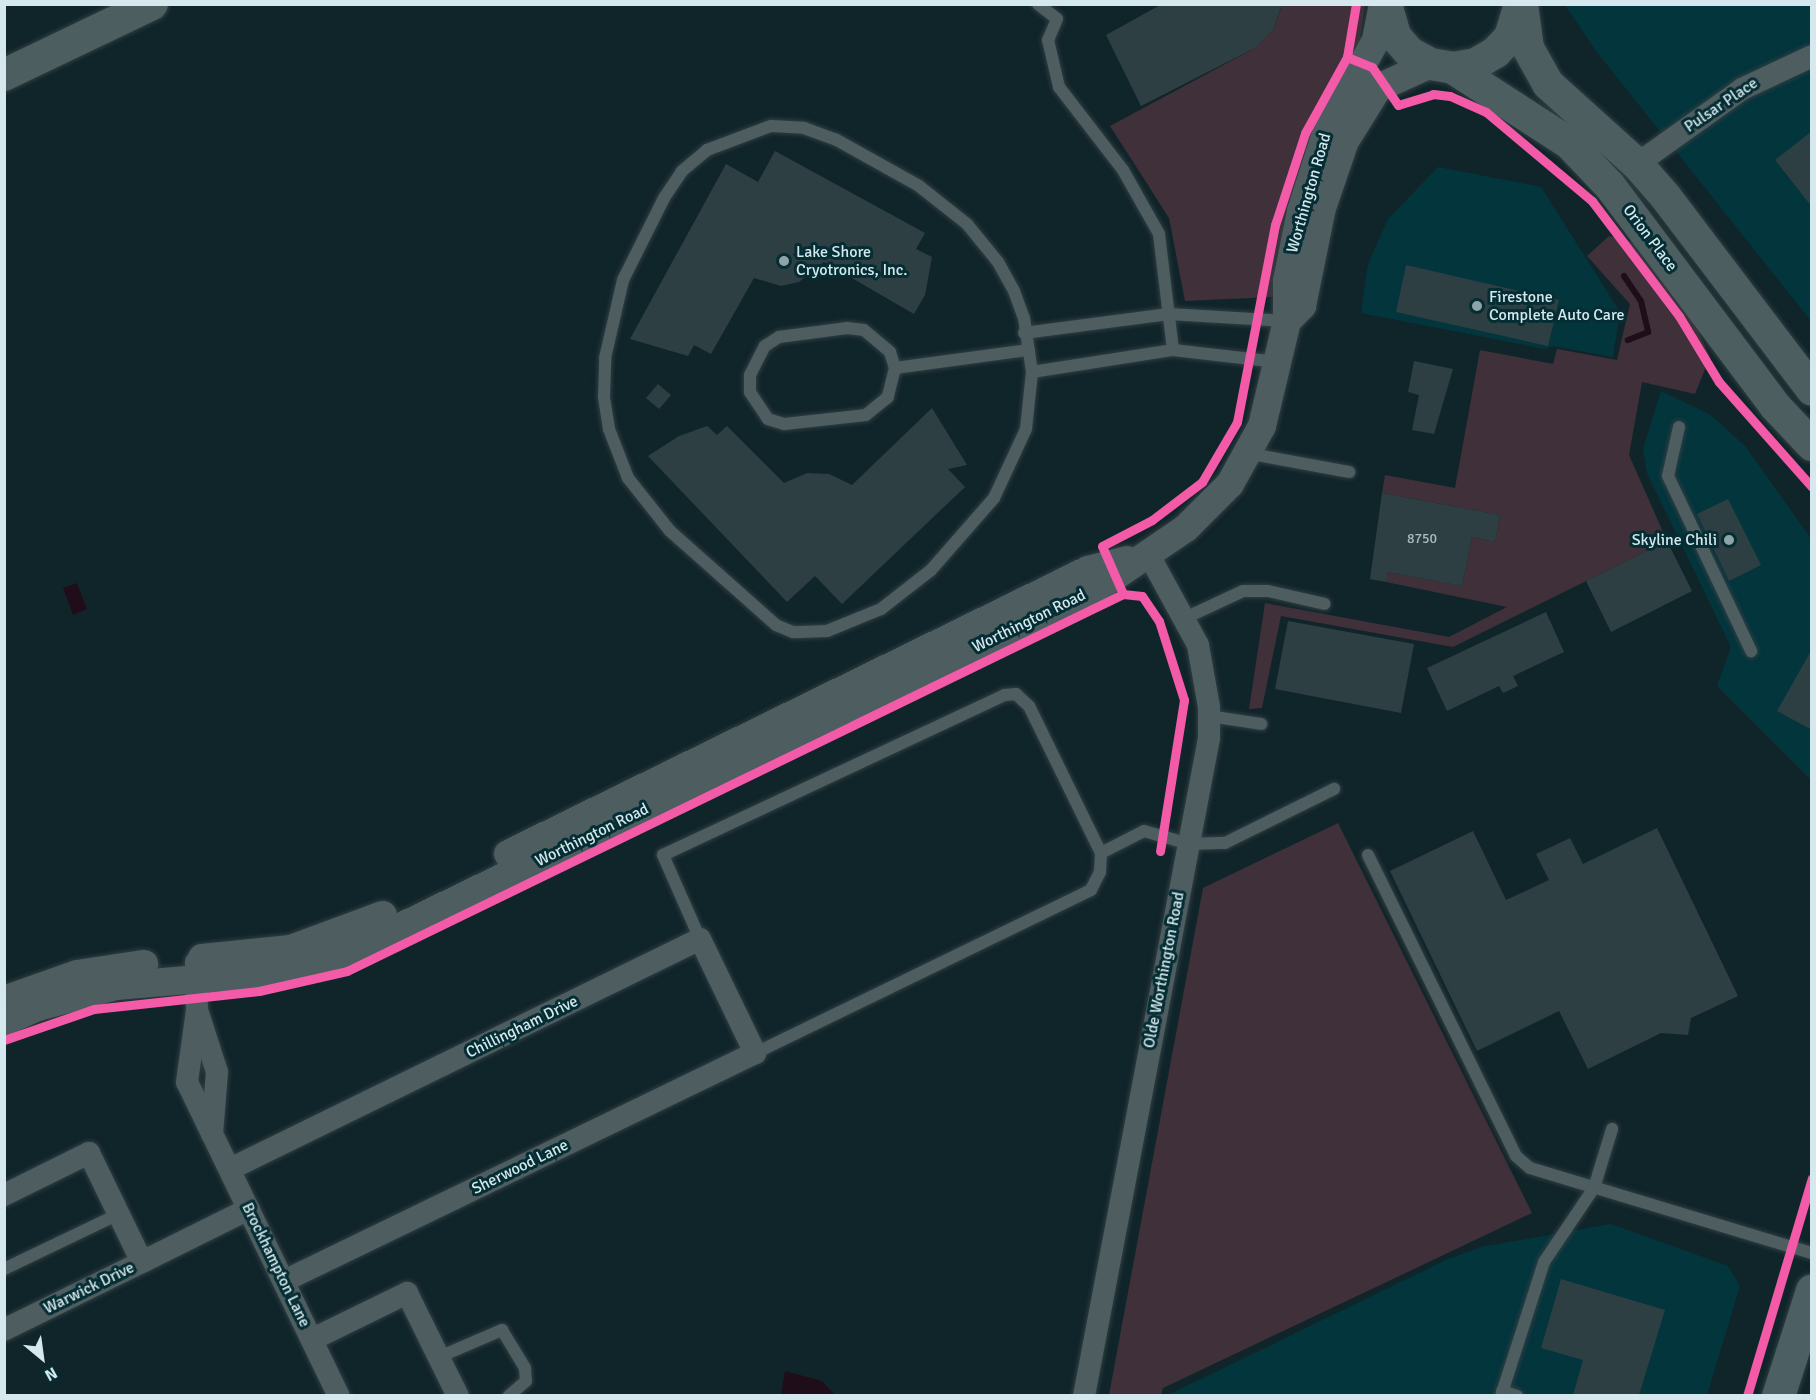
<!DOCTYPE html>
<style>
body{margin:0}
#map{position:relative;width:1816px;height:1400px;overflow:hidden;background:#10252a;font-family:Signika,sans-serif}
div>[style]{position:absolute}
[style*='--x']{left:calc(var(--x)*1px);top:calc(var(--y)*1px);width:calc(var(--w)*1px);rotate:calc(var(--a)*1deg)}
.built>*{inset:0;background:#03353d}
.green>*{inset:0;background:#40303a}
.water>*{inset:0;background:#1f0e1a}
.stream>*{height:6px;margin:-3px;padding:0 3px;transform-origin:3px;border-radius:3px;background:#1f0e1a}
.building>*{inset:0;background:#2e3f43}
.roads{filter:drop-shadow(0 0 2px #303e42) drop-shadow(0 0 2px #303e42)}
.service>*{height:12px;margin:-6px;padding:0 6px;transform-origin:6px;border-radius:6px;background:#4e5d60}
.minor>*{height:22px;margin:-11px;padding:0 11px;transform-origin:11px;border-radius:11px;background:#4e5d60}
.tertiary>*{height:28px;margin:-14px;padding:0 14px;transform-origin:14px;border-radius:14px;background:#4e5d60}
.secondary>*{height:32px;margin:-16px;padding:0 16px;transform-origin:16px;border-radius:16px;background:#4d5e61}
.primary>*{height:33px;margin:-16.5px;padding:0 16.5px;transform-origin:16.5px;border-radius:16.5px;background:#4c5f63}
.cycleway>*{height:9px;margin:-4.5px;padding:0 4.5px;transform-origin:4.5px;border-radius:4.5px;background:#f35aa7}
.dots>*{width:16px;height:16px;translate:-50% -50%;box-sizing:border-box;border:3px solid #052d34;border-radius:50%}
span{translate:-50% -50%;white-space:nowrap;text-align:center;line-height:1.15;-webkit-text-stroke:6px #052d34;paint-order:stroke}
.number-label{font-size:14px;color:#aabec2}
.number-label span{-webkit-text-stroke-width:0}
.street-label{font-size:16px;color:#d4e8ed}
.poi-label{font-size:16px;color:#d4e8ed}
.left{translate:0 -50%;text-align:left}
.right{translate:-100% -50%;text-align:right}
.frame{position:absolute;inset:0;border:6px solid #d4e8ed;pointer-events:none}
.north{position:absolute;left:12px;top:1328px;width:60px;height:60px;-webkit-text-stroke:4px #052d34;paint-order:stroke;rotate:151deg;font-size:16px;font-weight:700;line-height:24px;text-align:center;color:#d4e8ed}
.north::after{content:'';display:block;margin:auto;width:21px;height:27px;background:#d4e8ed;clip-path:polygon(50% 0,100% 100%,50% 72%,0 100%)}
</style>
<div id="map">
<div class="built">
<div style="clip-path:polygon(1565px 5px,1811px 5px,1811px 321px,1596px 51px)"></div>
<div style="clip-path:polygon(1438px 167px,1541px 187px,1620px 312px,1613px 357px,1554px 346px,1545px 349px,1361px 313px,1368px 264px,1388px 219px)"></div>
<div style="clip-path:polygon(1661px 391px,1711px 415px,1746px 447px,1811px 539px,1811px 780px,1717px 686px,1731px 647px,1647px 473px,1643px 449px)"></div>
<div style="clip-path:polygon(1611px 1224px,1728px 1266px,1740px 1286px,1707px 1395px,1166px 1396px,1448px 1259px,1481px 1247px)"></div>
</div>
<div class="green">
<div style="clip-path:polygon(1282px 5px,1365px 5px,1359px 45px,1272px 297px,1185px 301px,1169px 218px,1110px 126px,1255px 48px,1273px 30px)"></div>
<div style="clip-path:polygon(1609px 236px,1633px 242px,1694px 322px,1710px 357px,1695px 394px,1642px 382px,1629px 455px,1667px 541px,1453px 647px,1281px 616px,1262px 708px,1249px 709px,1265px 603px,1449px 637px,1507px 607px,1386px 582px,1388px 572px,1462px 586px,1472px 537px,1495px 542px,1500px 515px,1382px 493px,1385px 475px,1455px 488px,1480px 350px,1553px 364px,1557px 349px,1617px 360px,1630px 304px,1587px 256px)"></div>
<div style="clip-path:polygon(1338px 823px,1532px 1213px,1163px 1388px,1161px 1395px,1109px 1395px,1203px 888px)"></div>
</div>
<div class="water">
<div style="clip-path:polygon(77px 583px,87px 609px,73px 615px,63px 588px)"></div>
<div style="clip-path:polygon(785px 1371px,822px 1381px,835px 1395px,781px 1395px)"></div>
</div>
<div class="stream">
<div style="--x:1624;--y:276;--w:30;--a:56"></div>
<div style="--x:1641;--y:301;--w:32;--a:77"></div>
<div style="--x:1648;--y:332;--w:22;--a:158"></div>
</div>
<div class="building">
<div style="clip-path:polygon(1162px 4px,1282px 4px,1273px 30px,1255px 48px,1141px 106px,1106px 35px)"></div>
<div style="clip-path:polygon(1812px 131px,1812px 207px,1775px 160px)"></div>
<div style="clip-path:polygon(775px 151px,925px 233px,916px 249px,932px 257px,925px 295px,914px 314px,824px 262px,799px 282px,781px 286px,754px 278px,711px 354px,694px 345px,688px 356px,630px 339px,726px 164px,758px 182px)"></div>
<div style="clip-path:polygon(1406px 265px,1559px 300px,1548px 346px,1396px 312px)"></div>
<div style="clip-path:polygon(1414px 361px,1453px 369px,1434px 434px,1412px 430px,1419px 395px,1408px 392px)"></div>
<div style="clip-path:polygon(658px 384px,671px 395px,659px 409px,646px 398px)"></div>
<div style="clip-path:polygon(932px 408px,967px 465px,948px 469px,965px 487px,842px 604px,815px 576px,787px 602px,648px 456px,679px 436px,707px 426px,717px 435px,727px 426px,784px 483px,807px 473px,829px 474px,852px 485px)"></div>
<div style="clip-path:polygon(1382px 493px,1500px 515px,1495px 542px,1472px 537px,1462px 586px,1388px 572px,1386px 582px,1370px 579px)"></div>
<div style="clip-path:polygon(1728px 499px,1761px 565px,1729px 581px,1697px 514px)"></div>
<div style="clip-path:polygon(1667px 541px,1692px 591px,1611px 632px,1586px 581px)"></div>
<div style="clip-path:polygon(1546px 612px,1564px 652px,1513px 676px,1518px 686px,1503px 693px,1499px 686px,1447px 711px,1427px 668px)"></div>
<div style="clip-path:polygon(1288px 621px,1414px 644px,1401px 713px,1275px 689px)"></div>
<div style="clip-path:polygon(1812px 649px,1812px 730px,1777px 711px)"></div>
<div style="clip-path:polygon(1657px 828px,1738px 996px,1691px 1018px,1688px 1035px,1661px 1033px,1588px 1069px,1559px 1011px,1477px 1051px,1390px 871px,1473px 831px,1506px 900px,1549px 880px,1536px 854px,1570px 838px,1583px 864px)"></div>
<div style="clip-path:polygon(1561px 1279px,1665px 1310px,1639px 1395px,1573px 1395px,1583px 1360px,1541px 1348px)"></div>
</div>
<div class="roads">
<div class="service">
<div style="--x:1038;--y:4;--w:24;--a:38"></div>
<div style="--x:1057;--y:19;--w:23;--a:113"></div>
<div style="--x:1048;--y:40;--w:48;--a:76.8"></div>
<div style="--x:1059;--y:87;--w:105;--a:52.4"></div>
<div style="--x:1123;--y:170;--w:73;--a:60.6"></div>
<div style="--x:1159;--y:234;--w:117;--a:83.1"></div>
<div style="--x:771;--y:126;--w:33;--a:3"></div>
<div style="--x:804;--y:128;--w:33;--a:20"></div>
<div style="--x:835;--y:139;--w:96;--a:29.2"></div>
<div style="--x:919;--y:186;--w:61;--a:38.4"></div>
<div style="--x:967;--y:224;--w:49;--a:50.8"></div>
<div style="--x:998;--y:262;--w:33;--a:61"></div>
<div style="--x:1014;--y:291;--w:29;--a:70"></div>
<div style="--x:1024;--y:318;--w:55;--a:81.6"></div>
<div style="--x:1032;--y:372;--w:57;--a:96"></div>
<div style="--x:1026;--y:429;--w:76;--a:114.9"></div>
<div style="--x:994;--y:498;--w:96;--a:131.2"></div>
<div style="--x:931;--y:570;--w:63;--a:142"></div>
<div style="--x:881;--y:609;--w:58;--a:157.8"></div>
<div style="--x:827;--y:631;--w:34;--a:178"></div>
<div style="--x:793;--y:632;--w:18;--a:-158"></div>
<div style="--x:776;--y:625;--w:142;--a:-138.4"></div>
<div style="--x:670;--y:531;--w:68;--a:-128.4"></div>
<div style="--x:628;--y:478;--w:53;--a:-111.2"></div>
<div style="--x:609;--y:429;--w:33;--a:-99"></div>
<div style="--x:604;--y:396;--w:38;--a:-88"></div>
<div style="--x:605;--y:358;--w:80;--a:-77"></div>
<div style="--x:623;--y:280;--w:92;--a:-63.4"></div>
<div style="--x:664;--y:198;--w:32;--a:-56"></div>
<div style="--x:682;--y:171;--w:33;--a:-40"></div>
<div style="--x:707;--y:150;--w:68;--a:-20.6"></div>
<div style="--x:847;--y:328;--w:17;--a:7"></div>
<div style="--x:864;--y:330;--w:34;--a:40"></div>
<div style="--x:890;--y:352;--w:17;--a:73"></div>
<div style="--x:895;--y:368;--w:30;--a:104"></div>
<div style="--x:888;--y:397;--w:28;--a:141"></div>
<div style="--x:866;--y:415;--w:82;--a:173.7"></div>
<div style="--x:784;--y:424;--w:17;--a:-163"></div>
<div style="--x:768;--y:419;--w:32;--a:-124"></div>
<div style="--x:750;--y:392;--w:17;--a:-90"></div>
<div style="--x:750;--y:375;--w:33;--a:-63"></div>
<div style="--x:765;--y:346;--w:17;--a:-33"></div>
<div style="--x:779;--y:337;--w:69;--a:-7.5"></div>
<div style="--x:1024;--y:333;--w:146;--a:-7.5"></div>
<div style="--x:1169;--y:314;--w:118;--a:3.4"></div>
<div style="--x:895;--y:368;--w:135;--a:-7.7"></div>
<div style="--x:1032;--y:372;--w:143;--a:-8.9"></div>
<div style="--x:1173;--y:350;--w:105;--a:6.6"></div>
<div style="--x:1679;--y:427;--w:50;--a:102.7"></div>
<div style="--x:1668;--y:476;--w:194;--a:64.6"></div>
<div style="--x:1251;--y:454;--w:100;--a:10.4"></div>
<div style="--x:1185;--y:618;--w:64;--a:-25"></div>
<div style="--x:1243;--y:591;--w:25;--a:0"></div>
<div style="--x:1268;--y:591;--w:58;--a:12.8"></div>
<div style="--x:1209;--y:716;--w:53;--a:8.7"></div>
<div style="--x:1101;--y:853;--w:48;--a:-27.1"></div>
<div style="--x:1144;--y:831;--w:47;--a:16.1"></div>
<div style="--x:1189;--y:844;--w:36;--a:-2"></div>
<div style="--x:1225;--y:843;--w:122;--a:-26.4"></div>
<div style="--x:1368;--y:855;--w:335;--a:63.8"></div>
<div style="--x:1516;--y:1156;--w:18;--a:41"></div>
<div style="--x:1530;--y:1168;--w:295;--a:16.8"></div>
<div style="--x:700;--y:939;--w:92;--a:-113.8"></div>
<div style="--x:663;--y:855;--w:377;--a:-25.1"></div>
<div style="--x:1004;--y:695;--w:12;--a:-5"></div>
<div style="--x:1016;--y:694;--w:18;--a:43"></div>
<div style="--x:1029;--y:706;--w:164;--a:63.9"></div>
<div style="--x:1101;--y:853;--w:19;--a:93"></div>
<div style="--x:1100;--y:872;--w:20;--a:117"></div>
<div style="--x:1091;--y:890;--w:373;--a:154.1"></div>
<div style="--x:4;--y:1269;--w:127;--a:-25.6"></div>
<div style="--x:439;--y:1357;--w:69;--a:-23.2"></div>
<div style="--x:502;--y:1330;--w:44;--a:58.8"></div>
<div style="--x:525;--y:1368;--w:13;--a:86"></div>
<div style="--x:526;--y:1381;--w:23;--a:139"></div>
<div style="--x:1502;--y:1391;--w:16;--a:18"></div>
<div style="--x:1501;--y:1396;--w:141;--a:-72.2"></div>
<div style="--x:1544;--y:1262;--w:89;--a:-56"></div>
<div style="--x:1594;--y:1188;--w:62;--a:-73"></div>
</div>
<div class="minor">
<div style="--x:1637;--y:164;--w:129;--a:-35.5"></div>
<div style="--x:1742;--y:89;--w:77;--a:-25.2"></div>
<div style="--x:196;--y:962;--w:48;--a:88.8"></div>
<div style="--x:197;--y:1010;--w:73;--a:97.9"></div>
<div style="--x:187;--y:1082;--w:349;--a:64.2"></div>
<div style="--x:197;--y:1010;--w:65;--a:72.1"></div>
<div style="--x:217;--y:1072;--w:62;--a:94.6"></div>
<div style="--x:230;--y:1169;--w:523;--a:-26.08"></div>
<div style="--x:700;--y:939;--w:127;--a:64.2"></div>
<div style="--x:755;--y:1053;--w:523;--a:154.17"></div>
<div style="--x:4;--y:1195;--w:95;--a:-26.3"></div>
<div style="--x:89;--y:1153;--w:121;--a:64.1"></div>
<div style="--x:142;--y:1262;--w:154;--a:153.8"></div>
<div style="--x:142;--y:1262;--w:119;--a:-26.4"></div>
<div style="--x:313;--y:1339;--w:105;--a:-26.1"></div>
<div style="--x:407;--y:1293;--w:115;--a:63.7"></div>
<div style="--x:1084;--y:1396;--w:670;--a:-79.24"></div>
<div style="--x:1209;--y:738;--w:31;--a:-90"></div>
<div style="--x:1209;--y:707;--w:63;--a:-100.1"></div>
<div style="--x:1198;--y:645;--w:102;--a:-118.6"></div>
</div>
<div class="tertiary">
<div style="--x:1291;--y:317;--w:16;--a:-45"></div>
<div style="--x:1302;--y:306;--w:100;--a:-78.5"></div>
<div style="--x:1322;--y:208;--w:71;--a:-71.1"></div>
<div style="--x:1345;--y:141;--w:62;--a:-58.1"></div>
<div style="--x:1378;--y:88;--w:58;--a:-24.4"></div>
<div style="--x:508;--y:854;--w:646;--a:-26.09"></div>
<div style="--x:1088;--y:570;--w:40;--a:-14.4"></div>
<div style="--x:202;--y:958;--w:89;--a:-5.8"></div>
<div style="--x:291;--y:949;--w:98;--a:-20.3"></div>
<div style="--x:4;--y:1000;--w:77;--a:-19.6"></div>
<div style="--x:77;--y:974;--w:68;--a:-8.5"></div>
<div style="--x:4;--y:1022;--w:37;--a:-24"></div>
<div style="--x:38;--y:1007;--w:81;--a:-15.1"></div>
<div style="--x:116;--y:986;--w:155;--a:-4.8"></div>
<div style="--x:270;--y:973;--w:77;--a:-14.2"></div>
<div style="--x:345;--y:954;--w:837;--a:-25.92"></div>
<div style="--x:1098;--y:588;--w:107;--a:-34.3"></div>
<div style="--x:1186;--y:528;--w:62;--a:-45"></div>
<div style="--x:1230;--y:484;--w:66;--a:-61.1"></div>
<div style="--x:1262;--y:426;--w:108;--a:-76.6"></div>
<div style="--x:1287;--y:321;--w:40;--a:-90"></div>
<div style="--x:1287;--y:281;--w:71;--a:-78.7"></div>
<div style="--x:1301;--y:211;--w:88;--a:-72.2"></div>
<div style="--x:1328;--y:127;--w:99;--a:-61.1"></div>
<div style="--x:1376;--y:40;--w:37;--a:-79"></div>
</div>
<div class="secondary">
<div style="--x:1386;--y:4;--w:33;--a:74"></div>
<div style="--x:1395;--y:36;--w:23;--a:49"></div>
<div style="--x:1410;--y:53;--w:24;--a:28"></div>
<div style="--x:1431;--y:64;--w:22;--a:10"></div>
<div style="--x:1453;--y:68;--w:23;--a:-10"></div>
<div style="--x:1476;--y:64;--w:23;--a:-31"></div>
<div style="--x:1496;--y:52;--w:21;--a:-47"></div>
<div style="--x:1510;--y:37;--w:34;--a:-73"></div>
<div style="--x:1522;--y:4;--w:44;--a:82.2"></div>
<div style="--x:1528;--y:48;--w:41;--a:60.9"></div>
<div style="--x:1548;--y:84;--w:120;--a:42"></div>
<div style="--x:1637;--y:164;--w:43;--a:48.8"></div>
<div style="--x:1665;--y:196;--w:243;--a:52.8"></div>
<div style="--x:1453;--y:68;--w:138;--a:32.9"></div>
<div style="--x:1569;--y:143;--w:59;--a:46.4"></div>
<div style="--x:1610;--y:186;--w:275;--a:53.1"></div>
<div style="--x:1775;--y:406;--w:54;--a:46.5"></div>
<div style="--x:4;--y:75;--w:164;--a:-25.6"></div>
</div>
<div class="primary">
<div style="--x:1778;--y:1396;--w:111;--a:-72.2"></div>
</div>
</div>
<div class="cycleway">
<div style="--x:1347;--y:57;--w:27;--a:22"></div>
<div style="--x:1372;--y:67;--w:46;--a:55.6"></div>
<div style="--x:1398;--y:105;--w:37;--a:-17"></div>
<div style="--x:1433;--y:94;--w:17;--a:7"></div>
<div style="--x:1450;--y:96;--w:39;--a:24"></div>
<div style="--x:1486;--y:112;--w:138;--a:40"></div>
<div style="--x:1592;--y:201;--w:144;--a:52.9"></div>
<div style="--x:1679;--y:316;--w:77;--a:58.8"></div>
<div style="--x:1719;--y:382;--w:140;--a:48.5"></div>
<div style="--x:1123;--y:594;--w:52;--a:-113.6"></div>
<div style="--x:1102;--y:546;--w:56;--a:-27.5"></div>
<div style="--x:1152;--y:520;--w:63;--a:-37.2"></div>
<div style="--x:1202;--y:482;--w:69;--a:-59.7"></div>
<div style="--x:1237;--y:422;--w:201;--a:-79.1"></div>
<div style="--x:1275;--y:225;--w:97;--a:-71.9"></div>
<div style="--x:1305;--y:133;--w:87;--a:-61.1"></div>
<div style="--x:1347;--y:57;--w:54;--a:-80.4"></div>
<div style="--x:4;--y:1040;--w:95;--a:-19"></div>
<div style="--x:94;--y:1009;--w:166;--a:-6.2"></div>
<div style="--x:259;--y:991;--w:90;--a:-12.8"></div>
<div style="--x:347;--y:971;--w:863;--a:-25.91"></div>
<div style="--x:1123;--y:594;--w:19;--a:6"></div>
<div style="--x:1142;--y:596;--w:30;--a:56"></div>
<div style="--x:1159;--y:621;--w:83;--a:72.4"></div>
<div style="--x:1184;--y:700;--w:153;--a:99"></div>
<div style="--x:1747;--y:1396;--w:227;--a:-73.4"></div>
</div>
<div class="dots">
<div style="left:784px;top:261px;background:#8fa4a9"></div>
<div style="left:1477px;top:306px;background:#8fa4a9"></div>
<div style="left:1729px;top:540px;background:#8fa4a9"></div>
</div>
<div class="number-label">
<span style="left:1422px;top:539px">8750</span>
</div>
<div class="street-label">
<span style="left:1721px;top:105px;rotate:-34deg">Pulsar Place</span>
<span style="left:1309px;top:193px;rotate:-74deg">Worthington Road</span>
<span style="left:1650px;top:238px;rotate:53deg">Orion Place</span>
<span style="left:1029px;top:621px;rotate:-26deg">Worthington Road</span>
<span style="left:592px;top:835px;rotate:-26deg">Worthington Road</span>
<span style="left:1164px;top:970px;rotate:-79deg">Olde Worthington Road</span>
<span style="left:522px;top:1027px;rotate:-26deg">Chillingham Drive</span>
<span style="left:520px;top:1167px;rotate:-26deg">Sherwood Lane</span>
<span style="left:276px;top:1265px;rotate:64deg">Brockhampton Lane</span>
<span style="left:89px;top:1288px;rotate:-26deg">Warwick Drive</span>
</div>
<div class="poi-label">
<span class="left" style="left:796px;top:261px">Lake Shore<br>Cryotronics, Inc.</span>
<span class="left" style="left:1489px;top:306px">Firestone<br>Complete Auto Care</span>
<span class="right" style="left:1717px;top:540px">Skyline Chili</span>
</div>
<div class="frame"></div>
<div class="north">N</div>
</div>
